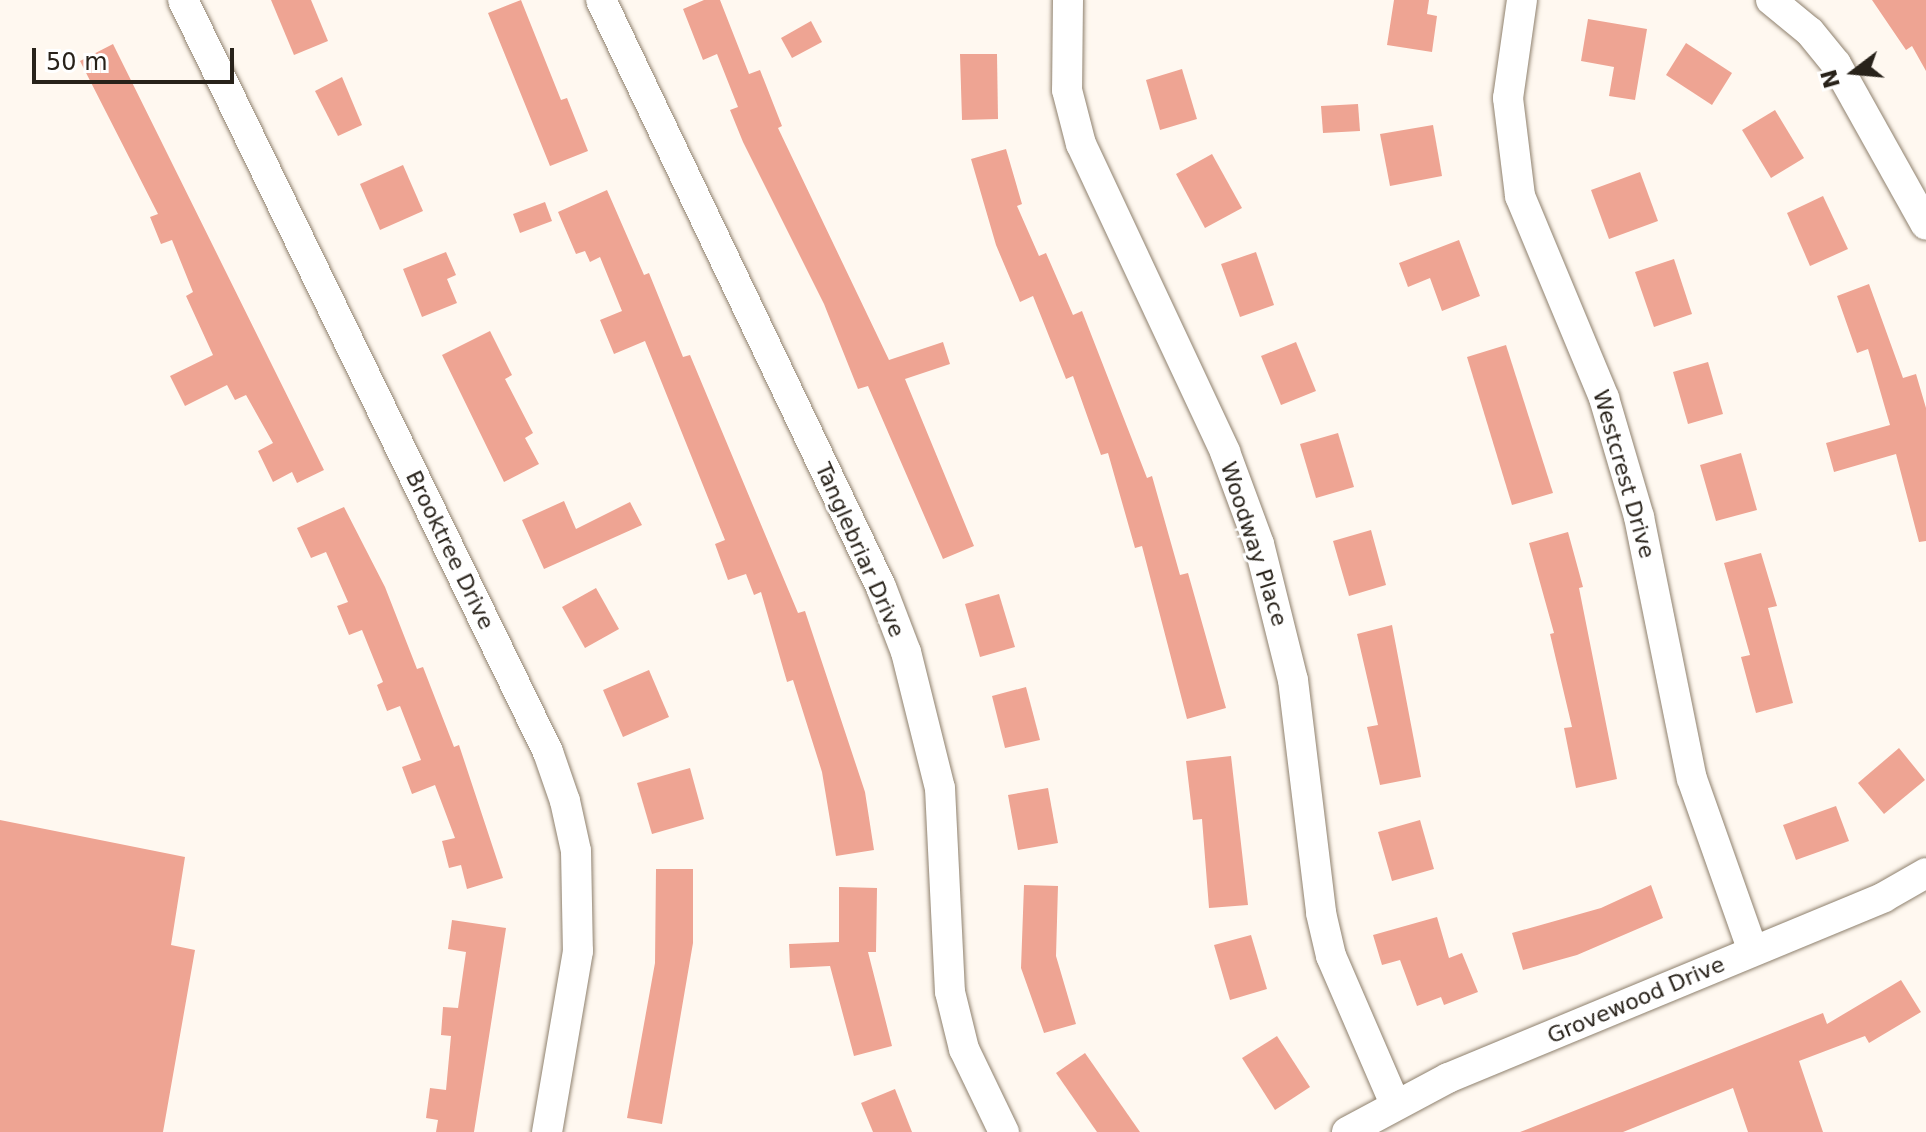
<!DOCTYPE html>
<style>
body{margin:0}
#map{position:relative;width:1926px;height:1132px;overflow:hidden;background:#fff8f0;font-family:"DejaVu Sans",sans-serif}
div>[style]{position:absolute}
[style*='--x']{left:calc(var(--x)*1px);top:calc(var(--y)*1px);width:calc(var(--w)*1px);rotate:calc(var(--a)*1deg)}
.building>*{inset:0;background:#eea493}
.roads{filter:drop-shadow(0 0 2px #8f816e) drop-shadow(0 0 2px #8f816e)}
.street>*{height:30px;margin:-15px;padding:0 15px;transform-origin:15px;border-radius:15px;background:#fff}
span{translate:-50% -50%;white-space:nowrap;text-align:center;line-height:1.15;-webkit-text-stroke:6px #fff;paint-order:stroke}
.street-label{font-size:22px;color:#28221a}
.north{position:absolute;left:1814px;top:32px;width:80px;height:80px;-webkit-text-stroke:6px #fff;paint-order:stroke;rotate:254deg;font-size:22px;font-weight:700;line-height:32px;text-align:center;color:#28221a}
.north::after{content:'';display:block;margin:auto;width:28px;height:36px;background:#28221a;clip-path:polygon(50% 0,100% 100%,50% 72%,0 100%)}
.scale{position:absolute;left:32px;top:48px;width:202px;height:36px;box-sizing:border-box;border:4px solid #28221a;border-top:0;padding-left:10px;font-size:24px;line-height:28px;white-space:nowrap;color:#28221a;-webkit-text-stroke:6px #fff;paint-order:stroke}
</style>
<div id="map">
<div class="building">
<div style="clip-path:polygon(271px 0,311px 0,328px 41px,294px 55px)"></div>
<div style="clip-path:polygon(521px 0,561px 100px,567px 98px,588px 151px,550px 166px,488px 13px)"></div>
<div style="clip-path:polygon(704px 0,720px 0,749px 74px,760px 70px,782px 126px,778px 128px,889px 360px,943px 342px,950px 364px,905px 379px,974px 546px,943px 559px,868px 386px,858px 389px,824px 304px,743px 142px,730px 110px,738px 107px,717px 54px,703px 60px,683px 9px)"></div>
<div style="clip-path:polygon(1394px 0,1429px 0,1427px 14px,1437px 16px,1432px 52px,1387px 45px)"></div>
<div style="clip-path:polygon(1872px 0,1926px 0,1926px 71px,1912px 46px,1906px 50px)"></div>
<div style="clip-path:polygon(1588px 19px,1647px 29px,1635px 100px,1609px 96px,1614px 67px,1581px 61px)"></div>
<div style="clip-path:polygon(811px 21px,822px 42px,792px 58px,781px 38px)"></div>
<div style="clip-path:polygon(1686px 43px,1732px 73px,1712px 105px,1666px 75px)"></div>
<div style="clip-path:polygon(113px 44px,324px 470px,297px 483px,292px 472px,273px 482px,258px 451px,273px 443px,246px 395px,235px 400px,227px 385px,185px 406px,170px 376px,213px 355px,186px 296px,193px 292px,172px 240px,161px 244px,150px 217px,158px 214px,80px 61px)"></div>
<div style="clip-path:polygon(960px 54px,997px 54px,998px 119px,962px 120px)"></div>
<div style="clip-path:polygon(1182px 69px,1197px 119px,1160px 130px,1146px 80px)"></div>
<div style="clip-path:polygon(342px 77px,362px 125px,338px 136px,315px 91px)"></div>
<div style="clip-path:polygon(1358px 104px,1360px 131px,1323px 133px,1321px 106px)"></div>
<div style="clip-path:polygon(1775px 110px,1804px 158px,1771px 178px,1742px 130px)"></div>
<div style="clip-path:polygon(1433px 125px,1442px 176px,1390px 186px,1380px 134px)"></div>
<div style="clip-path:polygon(1006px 149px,1022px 204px,1017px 206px,1039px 256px,1046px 253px,1073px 315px,1082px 311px,1147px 478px,1152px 476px,1180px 575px,1188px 573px,1226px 708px,1187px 719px,1142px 546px,1135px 548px,1108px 453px,1101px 455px,1073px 376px,1066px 379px,1033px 296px,1020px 302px,996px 245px,971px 159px)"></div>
<div style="clip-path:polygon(1212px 154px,1242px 208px,1205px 228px,1176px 174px)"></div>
<div style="clip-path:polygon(403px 165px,423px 211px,380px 230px,360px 184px)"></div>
<div style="clip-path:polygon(1640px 172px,1658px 221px,1609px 239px,1591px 190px)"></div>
<div style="clip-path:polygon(607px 190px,644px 275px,649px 273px,683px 357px,690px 355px,798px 613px,805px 611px,865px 792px,874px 850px,836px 856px,822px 772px,793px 680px,787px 682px,761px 592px,754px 595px,746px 574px,728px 580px,715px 544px,725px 540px,645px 341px,614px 354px,600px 320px,622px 311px,600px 257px,590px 262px,585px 251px,576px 254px,558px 212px)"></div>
<div style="clip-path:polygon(1823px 196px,1848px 249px,1810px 266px,1787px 213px)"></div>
<div style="clip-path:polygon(545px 202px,552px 221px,520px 233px,513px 214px)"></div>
<div style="clip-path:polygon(1459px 240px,1480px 296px,1442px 311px,1430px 278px,1408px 287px,1399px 263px)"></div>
<div style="clip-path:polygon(446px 252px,456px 275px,447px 279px,457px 303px,422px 317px,403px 269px)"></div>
<div style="clip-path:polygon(1256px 252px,1274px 305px,1240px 317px,1221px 264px)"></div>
<div style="clip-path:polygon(1674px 259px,1692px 314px,1654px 327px,1635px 272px)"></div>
<div style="clip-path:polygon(1869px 284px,1903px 378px,1916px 374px,1926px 408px,1926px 541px,1919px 542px,1896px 454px,1834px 472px,1826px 443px,1890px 425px,1868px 349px,1857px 353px,1837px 296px)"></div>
<div style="clip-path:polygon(490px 331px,512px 375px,505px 379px,533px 433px,525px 438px,539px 464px,504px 482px,442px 355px)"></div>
<div style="clip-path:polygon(1296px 342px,1316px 391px,1281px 405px,1261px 356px)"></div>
<div style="clip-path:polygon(1506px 345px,1553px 493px,1512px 505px,1467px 357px)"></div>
<div style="clip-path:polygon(1708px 362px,1723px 414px,1688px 424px,1673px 372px)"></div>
<div style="clip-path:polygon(1338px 433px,1354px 487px,1316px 498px,1300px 444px)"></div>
<div style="clip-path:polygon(1741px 453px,1757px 510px,1716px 521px,1700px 465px)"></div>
<div style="clip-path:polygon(564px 501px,576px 529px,630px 502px,642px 525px,544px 569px,522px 520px)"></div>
<div style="clip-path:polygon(344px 507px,385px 587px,417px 669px,423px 667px,454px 747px,459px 745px,503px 878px,467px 889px,461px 865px,449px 868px,442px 841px,455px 838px,435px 785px,412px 794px,402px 767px,421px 760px,400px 706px,387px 711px,377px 685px,383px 682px,362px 630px,349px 635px,337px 606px,348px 602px,326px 552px,311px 558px,297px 528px)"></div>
<div style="clip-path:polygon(1371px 530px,1386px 585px,1349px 596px,1333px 541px)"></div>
<div style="clip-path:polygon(1568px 532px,1583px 587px,1579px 588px,1617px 779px,1576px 788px,1564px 728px,1572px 727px,1550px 634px,1554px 633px,1529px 543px)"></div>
<div style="clip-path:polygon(1761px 553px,1777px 606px,1768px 608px,1793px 703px,1756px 713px,1741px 657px,1750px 655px,1724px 563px)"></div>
<div style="clip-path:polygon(596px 588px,619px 629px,585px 648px,562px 607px)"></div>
<div style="clip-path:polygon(999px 594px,1015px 647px,980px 657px,965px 604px)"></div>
<div style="clip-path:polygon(1392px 625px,1421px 777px,1380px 785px,1367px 727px,1378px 725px,1357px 634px)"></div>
<div style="clip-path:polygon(649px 670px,669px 717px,623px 737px,603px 690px)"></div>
<div style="clip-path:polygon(1026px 687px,1040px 740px,1005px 748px,992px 696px)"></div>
<div style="clip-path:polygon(1899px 748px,1925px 780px,1884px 814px,1858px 783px)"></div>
<div style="clip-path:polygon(1231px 756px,1248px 905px,1209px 908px,1202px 819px,1193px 820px,1186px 761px)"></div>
<div style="clip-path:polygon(690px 768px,704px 819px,652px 834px,637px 783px)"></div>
<div style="clip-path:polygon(1048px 788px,1058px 843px,1018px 850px,1008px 795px)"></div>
<div style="clip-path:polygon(1836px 806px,1849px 841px,1796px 860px,1783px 825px)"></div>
<div style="clip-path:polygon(0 820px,185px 857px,171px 945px,195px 950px,163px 1132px,0 1132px)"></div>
<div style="clip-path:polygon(1420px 820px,1434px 869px,1392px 881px,1378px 832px)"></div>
<div style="clip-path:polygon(656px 869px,693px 869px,693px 943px,662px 1124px,627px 1118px,655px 963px)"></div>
<div style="clip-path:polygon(1024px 885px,1058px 886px,1056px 956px,1076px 1024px,1044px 1033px,1021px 968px)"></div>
<div style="clip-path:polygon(1651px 885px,1663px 918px,1577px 955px,1523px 970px,1512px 933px,1601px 908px)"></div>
<div style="clip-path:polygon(839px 887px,877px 888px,876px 952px,868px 952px,892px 1046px,854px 1056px,830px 966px,790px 968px,789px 944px,839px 942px)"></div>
<div style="clip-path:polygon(1437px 917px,1449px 958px,1462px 953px,1478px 992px,1444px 1005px,1441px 997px,1417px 1006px,1400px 960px,1382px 965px,1373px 935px)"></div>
<div style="clip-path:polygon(452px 920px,506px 928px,474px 1132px,436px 1132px,438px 1120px,426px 1118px,430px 1088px,446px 1090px,451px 1036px,441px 1035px,443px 1007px,458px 1008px,466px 952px,448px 949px)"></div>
<div style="clip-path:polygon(1251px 935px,1267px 989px,1230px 1000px,1214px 945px)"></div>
<div style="clip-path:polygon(1901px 980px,1921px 1012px,1869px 1043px,1865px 1036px,1799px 1061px,1823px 1132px,1748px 1132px,1733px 1088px,1623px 1132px,1520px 1132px,1823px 1013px,1827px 1024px)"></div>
<div style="clip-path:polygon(1277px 1036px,1310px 1087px,1275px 1110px,1242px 1058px)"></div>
<div style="clip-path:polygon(1085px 1053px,1140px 1132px,1097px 1132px,1056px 1073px)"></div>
<div style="clip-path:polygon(895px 1089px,912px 1132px,873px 1132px,861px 1103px)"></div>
</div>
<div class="roads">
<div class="street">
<div style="--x:183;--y:0;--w:836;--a:64.11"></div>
<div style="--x:548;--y:752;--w:52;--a:70.9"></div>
<div style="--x:565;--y:801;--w:51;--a:77.6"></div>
<div style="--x:576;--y:851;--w:100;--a:88.9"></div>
<div style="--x:578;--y:951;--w:184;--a:99.7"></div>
<div style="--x:601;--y:0;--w:650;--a:64.5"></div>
<div style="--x:881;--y:587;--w:70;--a:69"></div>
<div style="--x:906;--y:652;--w:140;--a:76"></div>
<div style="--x:940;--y:788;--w:204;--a:87.2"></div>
<div style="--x:950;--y:992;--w:59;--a:76.2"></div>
<div style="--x:964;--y:1049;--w:92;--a:64.3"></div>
<div style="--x:1068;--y:0;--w:90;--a:90.6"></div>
<div style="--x:1067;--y:90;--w:56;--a:75.5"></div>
<div style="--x:1081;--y:144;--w:340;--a:64.9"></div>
<div style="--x:1225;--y:452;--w:98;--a:69.7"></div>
<div style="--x:1259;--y:544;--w:140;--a:76"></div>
<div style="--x:1293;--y:680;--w:235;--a:83.1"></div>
<div style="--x:1321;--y:913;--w:44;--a:76.9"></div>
<div style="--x:1331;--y:956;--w:161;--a:66.6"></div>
<div style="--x:1522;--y:0;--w:99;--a:98.1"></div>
<div style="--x:1508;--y:98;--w:99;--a:83"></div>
<div style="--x:1520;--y:196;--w:219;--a:67.4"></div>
<div style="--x:1604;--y:398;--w:124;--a:73.6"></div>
<div style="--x:1639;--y:517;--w:267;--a:78.6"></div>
<div style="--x:1692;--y:779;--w:182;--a:70.5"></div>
<div style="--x:1771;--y:0;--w:50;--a:39.4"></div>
<div style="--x:1810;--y:32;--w:41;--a:50.9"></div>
<div style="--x:1836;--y:64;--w:184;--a:60.8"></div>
<div style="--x:1347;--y:1132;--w:115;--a:-28.1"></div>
<div style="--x:1448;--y:1078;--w:472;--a:-22.5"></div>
<div style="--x:1884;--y:897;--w:48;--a:-29.7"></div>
</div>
</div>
<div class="street-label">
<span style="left:1624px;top:474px;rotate:74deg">Westcrest Drive</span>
<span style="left:1254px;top:544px;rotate:72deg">Woodway Place</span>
<span style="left:450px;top:550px;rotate:64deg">Brooktree Drive</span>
<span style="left:860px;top:550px;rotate:66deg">Tanglebriar Drive</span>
<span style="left:1636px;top:1000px;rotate:-23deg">Grovewood Drive</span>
</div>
<div class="north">N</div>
<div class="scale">50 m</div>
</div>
